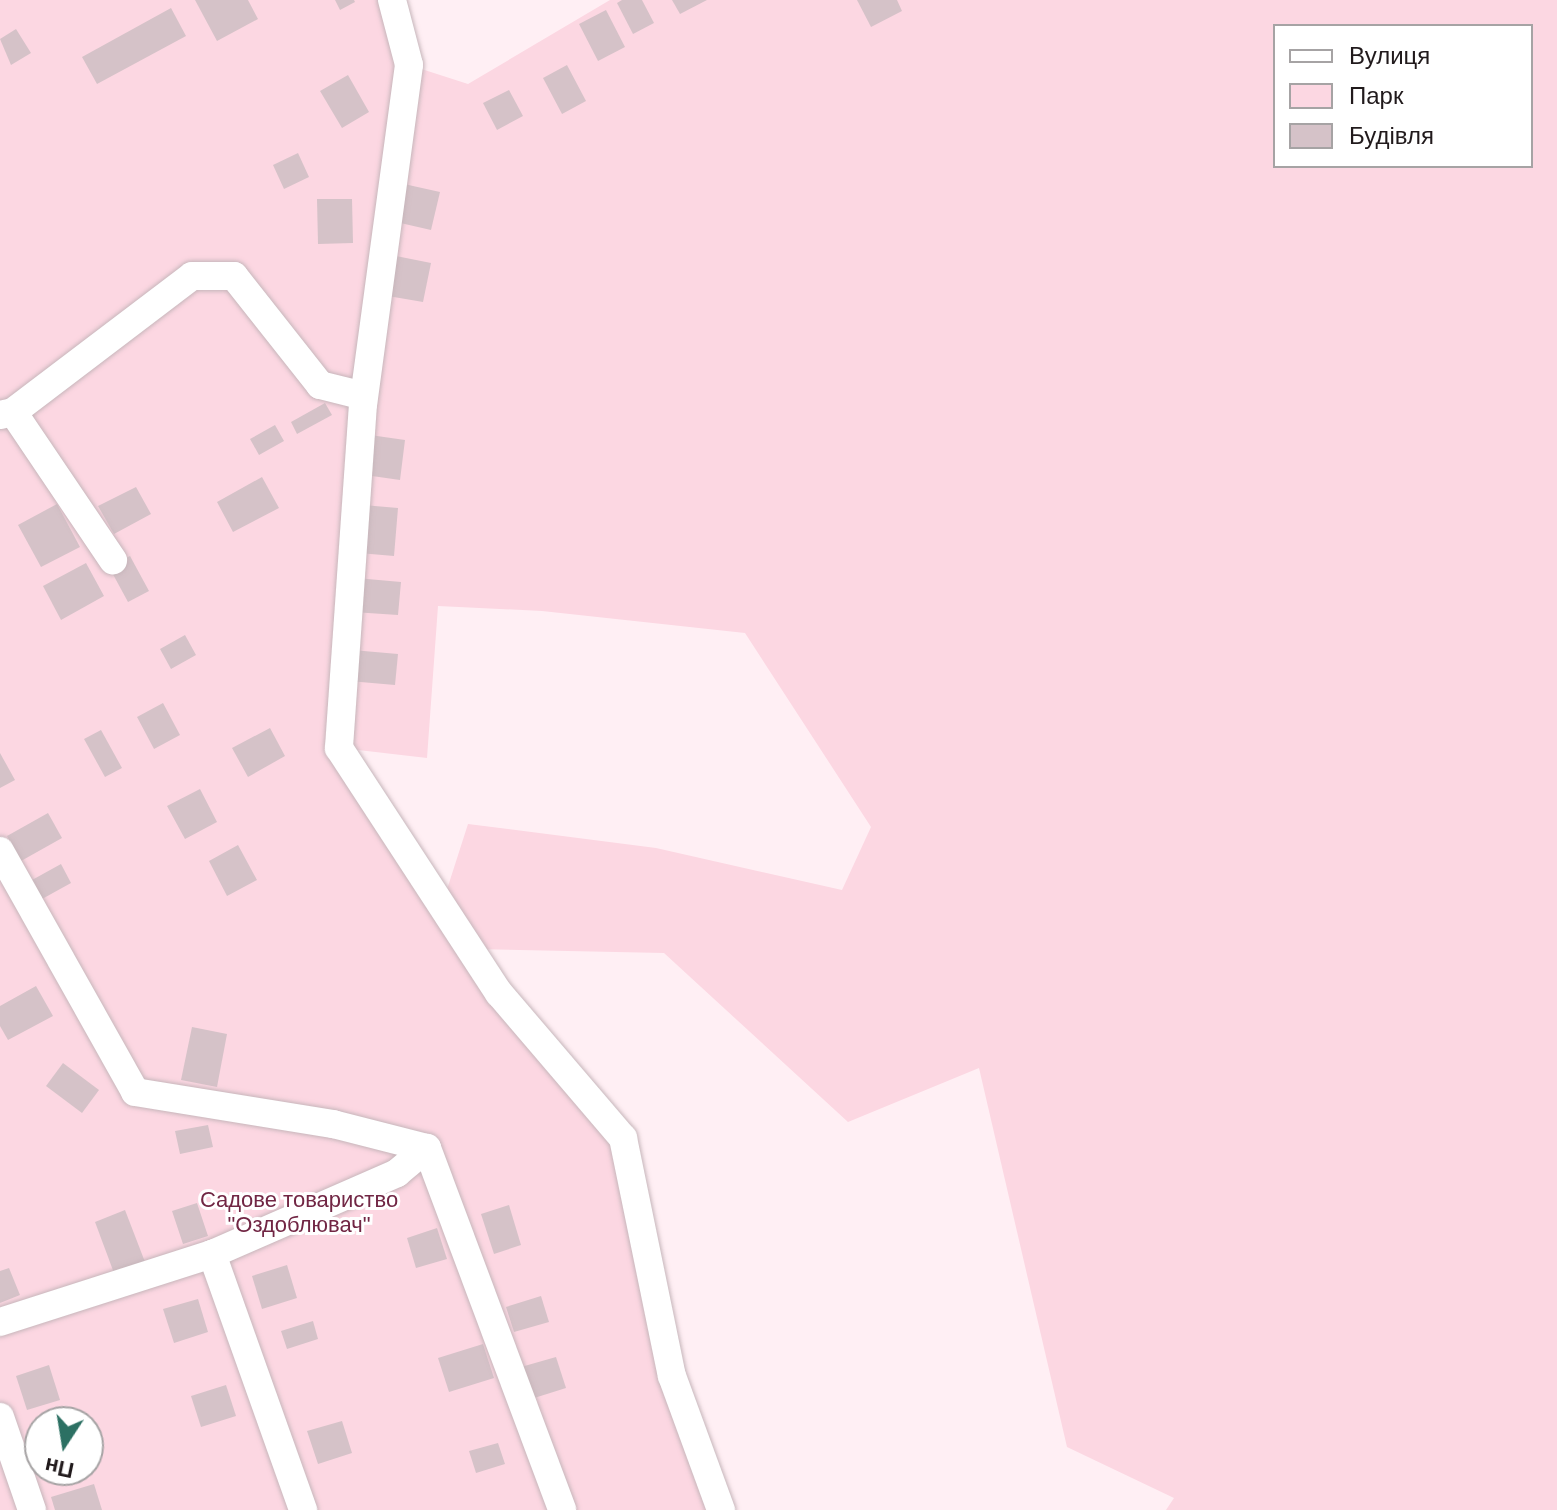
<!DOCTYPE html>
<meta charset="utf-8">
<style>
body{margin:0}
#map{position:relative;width:1557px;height:1510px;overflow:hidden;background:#ffeff4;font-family:Arial,sans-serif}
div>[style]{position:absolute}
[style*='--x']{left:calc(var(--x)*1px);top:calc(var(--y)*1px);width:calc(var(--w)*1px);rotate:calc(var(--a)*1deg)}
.green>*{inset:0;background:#fcd7e2}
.building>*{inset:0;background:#d5c2c8}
.roads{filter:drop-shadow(0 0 2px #c7b6bb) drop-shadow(0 0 2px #c7b6bb)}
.minor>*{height:28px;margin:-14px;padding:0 14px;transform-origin:14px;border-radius:14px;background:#fff}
span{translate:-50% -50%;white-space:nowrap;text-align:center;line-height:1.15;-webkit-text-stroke:6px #fff;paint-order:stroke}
.park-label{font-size:22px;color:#712644}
.legend{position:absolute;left:1273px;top:24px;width:260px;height:144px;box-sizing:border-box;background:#fff;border:2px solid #a6a3a4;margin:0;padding:10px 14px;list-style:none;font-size:24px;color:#211a1c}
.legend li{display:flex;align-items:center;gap:16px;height:40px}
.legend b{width:40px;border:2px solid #a6a3a4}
.north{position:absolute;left:24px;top:1406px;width:80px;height:80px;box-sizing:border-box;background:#fff;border:2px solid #a6a3a4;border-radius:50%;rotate:192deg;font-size:22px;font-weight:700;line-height:32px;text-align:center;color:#211a1c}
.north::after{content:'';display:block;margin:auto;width:28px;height:36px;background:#2c7063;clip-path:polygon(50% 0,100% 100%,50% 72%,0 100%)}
</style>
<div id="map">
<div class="green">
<div style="clip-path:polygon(evenodd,0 0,392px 0,409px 65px,468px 84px,610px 0,1557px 0,1557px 1510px,1166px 1510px,1174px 1498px,1067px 1447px,979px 1068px,848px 1122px,664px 953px,471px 949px,623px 1138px,721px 1510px,0 1510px,0 0,1275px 26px,1531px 26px,1531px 166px,1275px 166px,1275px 26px,0 0,438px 606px,542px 611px,745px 633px,871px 827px,842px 890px,656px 848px,468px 824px,442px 905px,341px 748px,427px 758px,438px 606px,0 0,40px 1422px,88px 1422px,88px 1470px,40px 1470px,40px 1422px)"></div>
</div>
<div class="building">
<div style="clip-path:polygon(195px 0,248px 0,258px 19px,217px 41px)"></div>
<div style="clip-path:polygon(335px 0,354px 0,355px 2px,340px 10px)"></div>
<div style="clip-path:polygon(622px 0,642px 0,654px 23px,633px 34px,617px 3px)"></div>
<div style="clip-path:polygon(672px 0,707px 0,680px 14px)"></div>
<div style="clip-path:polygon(857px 0,897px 0,902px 11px,871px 27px)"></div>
<div style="clip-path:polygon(171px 8px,186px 36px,97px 84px,82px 57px)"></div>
<div style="clip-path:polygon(606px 10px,625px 47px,598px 61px,579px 24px)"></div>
<div style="clip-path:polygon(16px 29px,31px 53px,11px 65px,0 39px)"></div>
<div style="clip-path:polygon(567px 65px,586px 101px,562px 114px,543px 78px)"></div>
<div style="clip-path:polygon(348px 75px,369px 112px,342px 128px,320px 91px)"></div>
<div style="clip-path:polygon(509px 90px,523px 116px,497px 130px,483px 103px)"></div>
<div style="clip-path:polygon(298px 153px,309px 177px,284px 189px,273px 165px)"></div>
<div style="clip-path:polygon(404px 184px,440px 192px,431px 230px,396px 222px)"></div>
<div style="clip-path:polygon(317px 199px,352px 199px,353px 243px,318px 244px)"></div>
<div style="clip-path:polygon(396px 256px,431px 263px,423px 302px,388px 296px)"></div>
<div style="clip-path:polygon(325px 403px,332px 415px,297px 434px,291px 422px)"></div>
<div style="clip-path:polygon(275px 425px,284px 441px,259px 455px,250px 439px)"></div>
<div style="clip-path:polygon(370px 435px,405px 440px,400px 480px,365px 475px)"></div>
<div style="clip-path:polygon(262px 477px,279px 508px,233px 532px,217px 502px)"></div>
<div style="clip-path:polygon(136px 487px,151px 514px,114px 534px,98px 506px)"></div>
<div style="clip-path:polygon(57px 504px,80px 547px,41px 567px,18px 525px)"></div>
<div style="clip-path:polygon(363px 505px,398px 508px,394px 556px,359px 553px)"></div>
<div style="clip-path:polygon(130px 556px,149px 591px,128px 602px,109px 567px)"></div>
<div style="clip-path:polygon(86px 563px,104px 596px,61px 620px,43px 586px)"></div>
<div style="clip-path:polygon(356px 578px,401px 582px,398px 615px,353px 612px)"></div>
<div style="clip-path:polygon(185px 635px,196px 655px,171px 669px,160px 649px)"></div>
<div style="clip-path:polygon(352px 650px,398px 654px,395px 685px,349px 681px)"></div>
<div style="clip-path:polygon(163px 703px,180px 735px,154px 749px,137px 717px)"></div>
<div style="clip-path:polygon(270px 728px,285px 756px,248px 777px,232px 748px)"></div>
<div style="clip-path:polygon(101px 730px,122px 768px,105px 777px,84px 739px)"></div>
<div style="clip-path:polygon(0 753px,15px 780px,0 788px)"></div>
<div style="clip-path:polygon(200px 789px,217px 822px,185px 839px,167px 806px)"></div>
<div style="clip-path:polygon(48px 813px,62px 838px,21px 861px,7px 836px)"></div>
<div style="clip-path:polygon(238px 845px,257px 880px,227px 896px,209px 861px)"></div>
<div style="clip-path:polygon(61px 864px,71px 883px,33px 904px,23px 885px)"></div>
<div style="clip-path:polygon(36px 986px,53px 1016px,8px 1040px,0 1026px,0 1006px)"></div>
<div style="clip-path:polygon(192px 1027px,227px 1034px,217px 1087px,181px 1080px)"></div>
<div style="clip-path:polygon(63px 1063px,99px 1090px,82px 1113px,46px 1086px)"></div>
<div style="clip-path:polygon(208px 1125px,213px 1147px,180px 1154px,175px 1131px)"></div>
<div style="clip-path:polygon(197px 1203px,208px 1236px,183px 1244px,172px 1211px)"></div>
<div style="clip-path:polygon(509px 1205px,521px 1245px,494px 1254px,481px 1214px)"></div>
<div style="clip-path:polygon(125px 1210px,145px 1262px,114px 1273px,95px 1222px)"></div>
<div style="clip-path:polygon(437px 1228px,447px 1259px,416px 1268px,407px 1238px)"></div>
<div style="clip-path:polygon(287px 1265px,297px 1298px,262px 1309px,252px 1276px)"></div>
<div style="clip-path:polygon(9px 1268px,20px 1295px,0 1303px,0 1271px)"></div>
<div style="clip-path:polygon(541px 1296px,549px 1322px,514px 1332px,506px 1307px)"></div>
<div style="clip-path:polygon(198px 1299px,208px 1332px,174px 1343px,163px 1309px)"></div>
<div style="clip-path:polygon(313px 1321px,318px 1339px,287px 1349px,281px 1331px)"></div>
<div style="clip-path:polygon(483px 1344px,494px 1378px,449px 1392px,438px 1358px)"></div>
<div style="clip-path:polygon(556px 1357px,566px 1388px,531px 1399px,521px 1367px)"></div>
<div style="clip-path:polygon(49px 1365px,60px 1400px,27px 1410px,16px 1376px)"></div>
<div style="clip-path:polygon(226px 1385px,236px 1416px,201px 1427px,191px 1396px)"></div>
<div style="clip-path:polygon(342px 1421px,352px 1453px,318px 1464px,307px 1431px)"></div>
<div style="clip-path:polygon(498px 1443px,505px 1464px,476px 1473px,469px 1451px)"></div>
<div style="clip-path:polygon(94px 1484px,102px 1510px,55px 1510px,51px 1497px)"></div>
</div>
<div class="roads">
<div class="minor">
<div style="--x:392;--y:0;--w:67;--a:75.3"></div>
<div style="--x:409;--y:65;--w:342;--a:97.7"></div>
<div style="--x:363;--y:404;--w:345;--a:94"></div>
<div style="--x:339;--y:748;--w:293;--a:56.9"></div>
<div style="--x:499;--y:993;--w:191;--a:49.5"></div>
<div style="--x:623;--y:1138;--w:243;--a:78.4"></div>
<div style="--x:672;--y:1376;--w:143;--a:69.9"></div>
<div style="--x:13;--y:412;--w:179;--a:56"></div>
<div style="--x:0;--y:415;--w:13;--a:-13"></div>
<div style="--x:13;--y:412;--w:225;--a:-37.2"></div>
<div style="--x:192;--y:276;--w:42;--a:0"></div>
<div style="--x:234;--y:276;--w:139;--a:51.7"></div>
<div style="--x:320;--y:385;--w:45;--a:14"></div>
<div style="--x:0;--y:851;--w:276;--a:60.7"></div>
<div style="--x:135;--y:1092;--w:201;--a:9.2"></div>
<div style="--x:333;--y:1124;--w:97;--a:14.3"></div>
<div style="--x:427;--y:1148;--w:386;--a:69.5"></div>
<div style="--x:212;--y:1254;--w:272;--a:70.4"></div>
<div style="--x:0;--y:1322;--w:223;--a:-17.8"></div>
<div style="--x:212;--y:1254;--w:202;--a:-23.6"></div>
<div style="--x:397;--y:1173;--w:39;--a:-40"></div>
<div style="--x:0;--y:1417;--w:98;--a:71"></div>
</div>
</div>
<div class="park-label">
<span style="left:299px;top:1212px">Садове товариство<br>"Оздоблювач"</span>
</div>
<ul class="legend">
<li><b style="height:10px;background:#fff"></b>Вулиця</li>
<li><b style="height:22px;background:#fcd7e2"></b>Парк</li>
<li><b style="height:22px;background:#d5c2c8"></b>Будівля</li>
</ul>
<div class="north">Пн</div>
</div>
